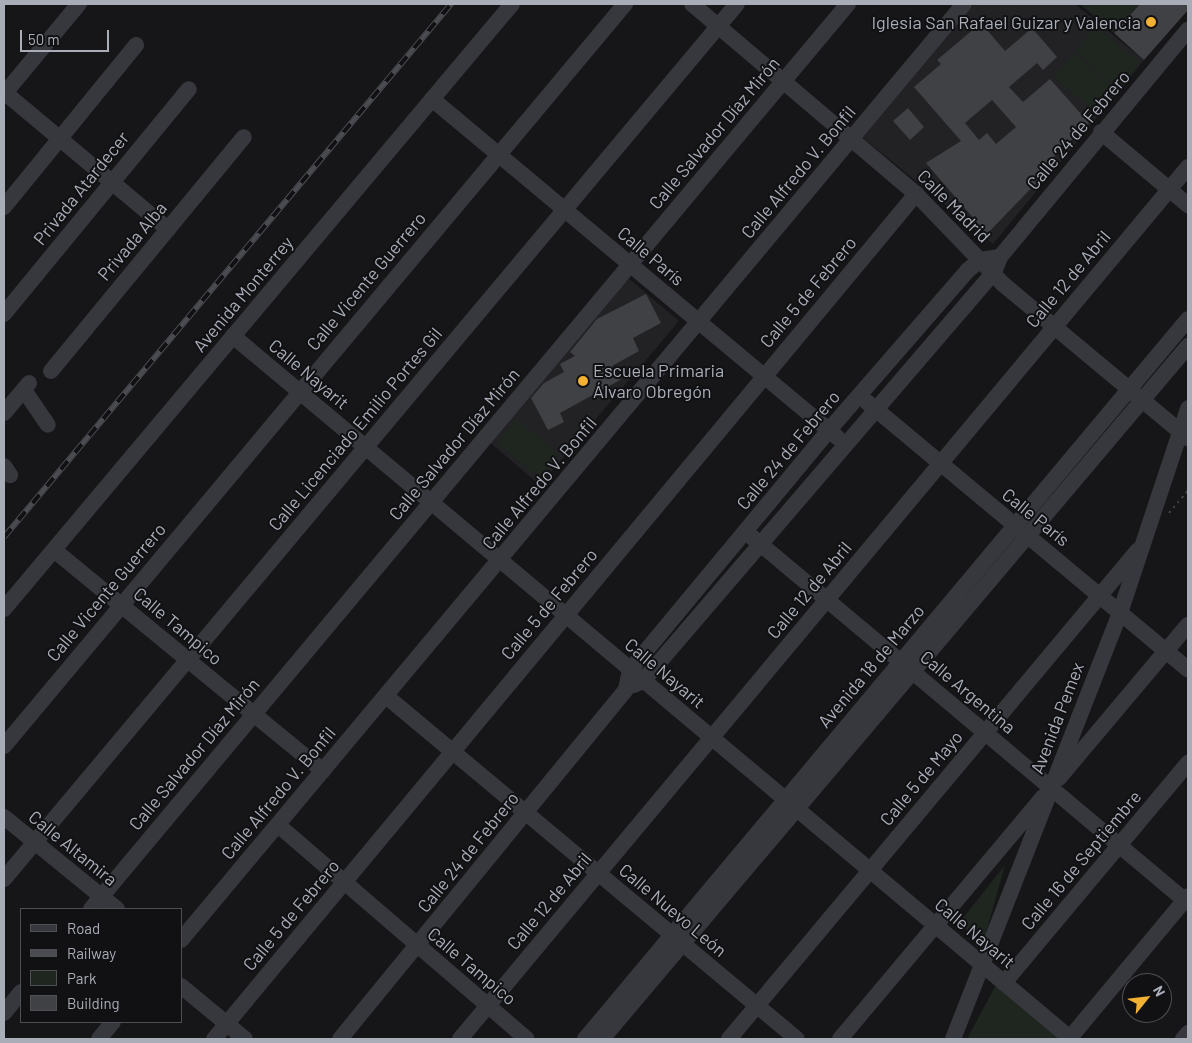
<!DOCTYPE html>
<meta charset="utf-8">
<style>
body{margin:0}
#map{position:relative;width:1192px;height:1043px;overflow:hidden;background:#161618;font-family:Barlow,sans-serif}
div>[style]{position:absolute}
[style*='--x']{left:calc(var(--x)*1px);top:calc(var(--y)*1px);width:calc(var(--w)*1px);rotate:calc(var(--a)*1deg)}
.built>*{inset:0;background:#222225}
.green>*{inset:0;background:#1e261f}
.building>*{inset:0;background:#404145}
.path>*{height:2px;margin-top:-1px;transform-origin:0;background:repeating-linear-gradient(90deg,#3d3f44 0 2.5px,transparent 0 6.5px)}
.minor>*{height:16px;margin:-8px;padding:0 8px;transform-origin:8px;border-radius:8px;background:#37383d}
.rail>*{height:5.5px;margin-top:-2.75px;transform-origin:0;background:repeating-linear-gradient(90deg,#111113 0 11px,#4a4c52 0 22px);box-sizing:border-box;border-block:1px solid #4a4c52}
.dots>*{width:14px;height:14px;translate:-50% -50%;box-sizing:border-box;border:2px solid #111113;border-radius:50%}
span{translate:-50% -50%;white-space:nowrap;text-align:center;line-height:1.15;-webkit-text-stroke:4px #111113;paint-order:stroke}
.poi-label{font-size:18px;color:#a8adb8}
.right{translate:-100% -50%;text-align:right}
.left{translate:0 -50%;text-align:left}
.street-label{font-size:18px;color:#a8adb8}
.frame{position:absolute;inset:0;border:5px solid #a8adb8;pointer-events:none}
.legend{position:absolute;left:20px;top:908px;width:162px;height:115px;box-sizing:border-box;background:#111113;border:1px solid #4d4f55;margin:0;padding:6px 9px;list-style:none;font-size:15px;color:#a8adb8}
.legend li{display:flex;align-items:center;gap:10px;height:25px}
.legend b{width:25px;border:1px solid #4d4f55}
.north{position:absolute;left:1122px;top:973px;width:50px;height:50px;box-sizing:border-box;background:#111113;border:1px solid #4d4f55;border-radius:50%;rotate:61deg;font-size:14px;font-weight:700;line-height:20px;text-align:center;color:#a8adb8}
.north::after{content:'';display:block;margin:auto;width:18px;height:22px;background:#f2b134;clip-path:polygon(50% 0,100% 100%,50% 72%,0 100%)}
.scale{position:absolute;left:20px;top:30px;width:89px;height:22px;box-sizing:border-box;border:2px solid #a8adb8;border-top:0;padding-left:6px;font-size:15px;line-height:18px;white-space:nowrap;color:#a8adb8;-webkit-text-stroke:4px #111113;paint-order:stroke}
</style>
<div id="map">
<div class="built">
<div style="clip-path:polygon(973px 4px,1075px 4px,1144px 60px,993px 244px,862px 137px)"></div>
<div style="clip-path:polygon(627px 277px,679px 321px,540px 485px,488px 441px)"></div>
</div>
<div class="green">
<div style="clip-path:polygon(1080px 4px,1140px 4px,1114px 33px)"></div>
<div style="clip-path:polygon(1096px 26px,1140px 63px,1118px 88px,1075px 51px)"></div>
<div style="clip-path:polygon(1074px 53px,1118px 90px,1098px 114px,1054px 77px)"></div>
<div style="clip-path:polygon(517px 419px,559px 455px,540px 478px,497px 443px)"></div>
<div style="clip-path:polygon(1005px 865px,983px 944px,959px 923px)"></div>
<div style="clip-path:polygon(997px 983px,1063px 1039px,967px 1039px)"></div>
</div>
<div class="building">
<div style="clip-path:polygon(1140px 4px,1188px 4px,1188px 10px,1144px 60px,1114px 33px)"></div>
<div style="clip-path:polygon(evenodd,981px 23px,1005px 51px,1032px 28px,1057px 57px,1043px 70px,1037px 63px,1009px 87px,1023px 102px,1050px 79px,1089px 123px,1035px 175px,1039px 180px,987px 234px,926px 163px,961px 141px,914px 87px,941px 64px,937px 60px,981px 23px,992px 100px,1016px 127px,996px 144px,987px 133px,979px 140px,965px 123px,992px 100px)"></div>
<div style="clip-path:polygon(908px 108px,924px 127px,910px 140px,893px 121px)"></div>
<div style="clip-path:polygon(646px 294px,661px 323px,633px 338px,639px 351px,612px 366px,620px 380px,560px 413px,564px 422px,548px 430px,531px 398px,544px 383px,564px 372px,560px 364px,575px 356px,570px 352px,597px 319px)"></div>
</div>
<div class="path">
<div style="--x:1169;--y:513;--w:30;--a:-50"></div>
</div>
<div class="minor">
<div style="--x:692;--y:4;--w:294;--a:40.3"></div>
<div style="--x:916;--y:194;--w:125;--a:46"></div>
<div style="--x:1003;--y:284;--w:241;--a:39.8"></div>
<div style="--x:4;--y:92;--w:214;--a:39.9"></div>
<div style="--x:5;--y:93;--w:116;--a:-50.3"></div>
<div style="--x:432;--y:99;--w:528;--a:39.85"></div>
<div style="--x:1101;--y:132;--w:114;--a:40"></div>
<div style="--x:4;--y:207;--w:209;--a:-50.8"></div>
<div style="--x:4;--y:314;--w:291;--a:-50.6"></div>
<div style="--x:233;--y:336;--w:1094;--a:39.99"></div>
<div style="--x:51;--y:371;--w:303;--a:-50.5"></div>
<div style="--x:24;--y:390;--w:42;--a:55.6"></div>
<div style="--x:867;--y:402;--w:418;--a:39.8"></div>
<div style="--x:4;--y:413;--w:39;--a:-50"></div>
<div style="--x:4;--y:466;--w:11;--a:56"></div>
<div style="--x:752;--y:537;--w:569;--a:40.01"></div>
<div style="--x:54;--y:550;--w:348;--a:39.4"></div>
<div style="--x:4;--y:609;--w:790;--a:-49.98"></div>
<div style="--x:634;--y:685;--w:10;--a:-24"></div>
<div style="--x:643;--y:681;--w:539;--a:-49.36"></div>
<div style="--x:994;--y:272;--w:16;--a:-68"></div>
<div style="--x:1000;--y:257;--w:295;--a:-50.4"></div>
<div style="--x:386;--y:696;--w:535;--a:39.85"></div>
<div style="--x:4;--y:746;--w:968;--a:-50.07"></div>
<div style="--x:1059;--y:778;--w:200;--a:-49.9"></div>
<div style="--x:4;--y:817;--w:146;--a:39.2"></div>
<div style="--x:278;--y:825;--w:328;--a:40.7"></div>
<div style="--x:4;--y:879;--w:1141;--a:-50.05"></div>
<div style="--x:91;--y:909;--w:1180;--a:-50.09"></div>
<div style="--x:181;--y:940;--w:1220;--a:-50.09"></div>
<div style="--x:1004;--y:983;--w:287;--a:-50.1"></div>
<div style="--x:181;--y:986;--w:83;--a:39.6"></div>
<div style="--x:4;--y:1013;--w:27;--a:-51"></div>
<div style="--x:99;--y:1039;--w:22;--a:-51"></div>
<div style="--x:214;--y:1039;--w:1099;--a:-50.28"></div>
<div style="--x:340;--y:1039;--w:452;--a:-50.7"></div>
<div style="--x:626;--y:689;--w:19;--a:-78"></div>
<div style="--x:630;--y:670;--w:312;--a:-50.3"></div>
<div style="--x:829;--y:430;--w:211;--a:-49"></div>
<div style="--x:967;--y:271;--w:17;--a:-40"></div>
<div style="--x:980;--y:260;--w:20;--a:-9"></div>
<div style="--x:460;--y:1039;--w:1136;--a:-50.14"></div>
<div style="--x:585;--y:1039;--w:939;--a:-50.05"></div>
<div style="--x:602;--y:1039;--w:908;--a:-49.78"></div>
<div style="--x:729;--y:1039;--w:637;--a:-50.09"></div>
<div style="--x:840;--y:1039;--w:316;--a:-50"></div>
<div style="--x:953;--y:1039;--w:458;--a:-68.6"></div>
<div style="--x:1120;--y:613;--w:216;--a:-71.6"></div>
<div style="--x:1069;--y:1039;--w:186;--a:-50.2"></div>
<div style="--x:1183;--y:1039;--w:8;--a:-50"></div>
</div>
<div class="rail">
<div style="--x:4;--y:537;--w:696;--a:-50.02"></div>
</div>
<div class="dots">
<div style="left:1151px;top:22px;background:#f2b134"></div>
<div style="left:583px;top:381px;background:#f2b134"></div>
</div>
<div class="poi-label">
<span class="right" style="left:1141px;top:22px">Iglesia San Rafael Guizar y Valencia</span>
<span class="left" style="left:593px;top:381px">Escuela Primaria<br>Álvaro Obregón</span>
</div>
<div class="street-label">
<span style="left:1078px;top:130px;rotate:-50deg">Calle 24 de Febrero</span>
<span style="left:714px;top:133px;rotate:-50deg">Calle Salvador Díaz Mirón</span>
<span style="left:798px;top:172px;rotate:-50deg">Calle Alfredo V. Bonfil</span>
<span style="left:81px;top:188px;rotate:-51deg">Privada Atardecer</span>
<span style="left:954px;top:206px;rotate:45deg">Calle Madrid</span>
<span style="left:132px;top:241px;rotate:-50deg">Privada Alba</span>
<span style="left:651px;top:256px;rotate:40deg">Calle París</span>
<span style="left:1068px;top:279px;rotate:-50deg">Calle 12 de Abril</span>
<span style="left:366px;top:281px;rotate:-50deg">Calle Vicente Guerrero</span>
<span style="left:808px;top:292px;rotate:-50deg">Calle 5 de Febrero</span>
<span style="left:243px;top:294px;rotate:-50deg">Avenida Monterrey</span>
<span style="left:309px;top:374px;rotate:40deg">Calle Nayarit</span>
<span style="left:355px;top:429px;rotate:-50deg">Calle Licenciado Emilio Portes Gil</span>
<span style="left:454px;top:444px;rotate:-50deg">Calle Salvador Díaz Mirón</span>
<span style="left:788px;top:450px;rotate:-50deg">Calle 24 de Febrero</span>
<span style="left:539px;top:483px;rotate:-50deg">Calle Alfredo V. Bonfil</span>
<span style="left:1036px;top:517px;rotate:39deg">Calle París</span>
<span style="left:809px;top:590px;rotate:-50deg">Calle 12 de Abril</span>
<span style="left:106px;top:592px;rotate:-50deg">Calle Vicente Guerrero</span>
<span style="left:549px;top:604px;rotate:-50deg">Calle 5 de Febrero</span>
<span style="left:178px;top:626px;rotate:40deg">Calle Tampico</span>
<span style="left:871px;top:666px;rotate:-50deg">Avenida 18 de Marzo</span>
<span style="left:665px;top:673px;rotate:40deg">Calle Nayarit</span>
<span style="left:968px;top:692px;rotate:40deg">Calle Argentina</span>
<span style="left:1057px;top:718px;rotate:-69deg">Avenida Pemex</span>
<span style="left:194px;top:754px;rotate:-50deg">Calle Salvador Díaz Mirón</span>
<span style="left:921px;top:778px;rotate:-50deg">Calle 5 de Mayo</span>
<span style="left:278px;top:793px;rotate:-50deg">Calle Alfredo V. Bonfil</span>
<span style="left:73px;top:848px;rotate:39deg">Calle Altamira</span>
<span style="left:468px;top:852px;rotate:-51deg">Calle 24 de Febrero</span>
<span style="left:1081px;top:860px;rotate:-50deg">Calle 16 de Septiembre</span>
<span style="left:549px;top:901px;rotate:-50deg">Calle 12 de Abril</span>
<span style="left:673px;top:910px;rotate:40deg">Calle Nuevo León</span>
<span style="left:291px;top:915px;rotate:-50deg">Calle 5 de Febrero</span>
<span style="left:975px;top:933px;rotate:40deg">Calle Nayarit</span>
<span style="left:472px;top:966px;rotate:40deg">Calle Tampico</span>
</div>
<div class="frame"></div>
<ul class="legend">
<li><b style="height:6px;background:#37383d"></b>Road</li>
<li><b style="height:6px;background:#4a4c52"></b>Railway</li>
<li><b style="height:14px;background:#1e261f"></b>Park</li>
<li><b style="height:14px;background:#404145"></b>Building</li>
</ul>
<div class="north">N</div>
<div class="scale">50 m</div>
</div>
